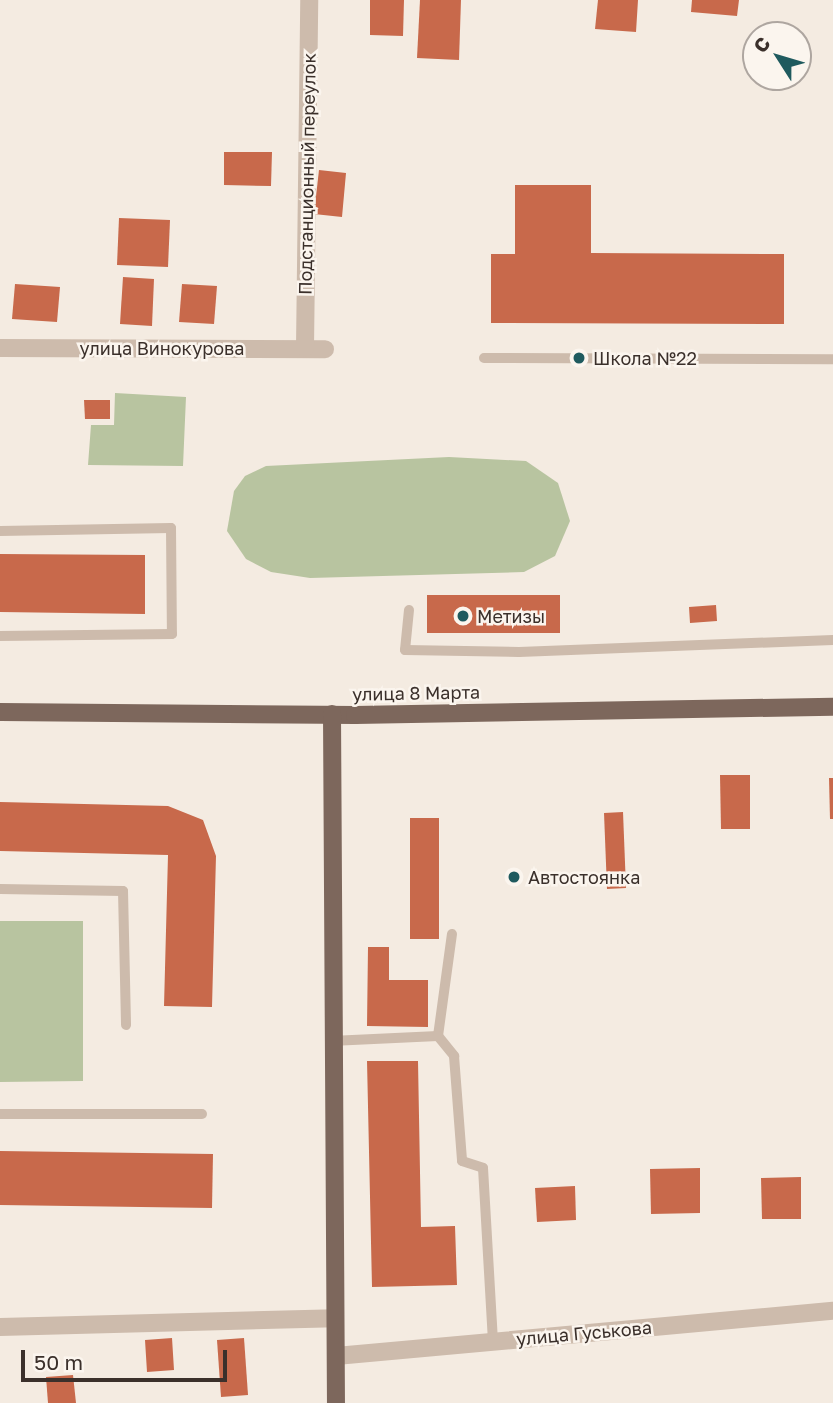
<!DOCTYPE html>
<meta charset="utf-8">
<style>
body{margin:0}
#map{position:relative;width:833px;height:1403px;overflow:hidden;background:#f4ebe1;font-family:"Golos Text",sans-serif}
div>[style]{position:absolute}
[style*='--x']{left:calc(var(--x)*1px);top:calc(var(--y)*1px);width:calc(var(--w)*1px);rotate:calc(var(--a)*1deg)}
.green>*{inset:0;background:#b8c4a0}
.building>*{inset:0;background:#c8694b}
.lane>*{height:10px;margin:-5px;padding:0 5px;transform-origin:5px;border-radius:5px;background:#cdbbac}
.street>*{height:18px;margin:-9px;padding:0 9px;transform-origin:9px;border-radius:9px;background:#cdbbac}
.primary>*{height:18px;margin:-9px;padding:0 9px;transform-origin:9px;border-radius:9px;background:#7d675c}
.dots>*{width:19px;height:19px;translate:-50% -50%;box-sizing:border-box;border:4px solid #fbf5ee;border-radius:50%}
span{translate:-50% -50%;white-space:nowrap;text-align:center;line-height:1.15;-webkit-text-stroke:5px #fbf5ee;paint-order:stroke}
.street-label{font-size:18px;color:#3b302b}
.poi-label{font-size:18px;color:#3b302b}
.left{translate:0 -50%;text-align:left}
.north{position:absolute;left:742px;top:21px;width:70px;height:70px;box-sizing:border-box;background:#fbf5ee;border:2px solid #aea6a0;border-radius:50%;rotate:307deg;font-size:19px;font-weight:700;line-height:28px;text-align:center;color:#3b302b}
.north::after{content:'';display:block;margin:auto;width:24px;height:32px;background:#1f5a5e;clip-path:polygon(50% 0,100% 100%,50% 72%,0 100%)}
.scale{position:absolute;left:21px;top:1350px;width:206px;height:32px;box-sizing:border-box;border:4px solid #3b302b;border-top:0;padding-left:9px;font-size:21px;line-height:24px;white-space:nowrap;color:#3b302b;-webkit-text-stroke:5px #fbf5ee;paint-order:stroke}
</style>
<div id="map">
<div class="green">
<div style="clip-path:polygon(115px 393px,186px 397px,183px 466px,88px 465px,91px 425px,114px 425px)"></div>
<div style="clip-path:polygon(449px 457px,526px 461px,558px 483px,570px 521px,555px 556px,524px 572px,310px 578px,271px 572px,246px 559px,227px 531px,234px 491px,245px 476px,266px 466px)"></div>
<div style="clip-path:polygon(0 921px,83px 921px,83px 1081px,0 1082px)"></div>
</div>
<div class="building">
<div style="clip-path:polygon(370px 0,404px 0,403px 36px,370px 35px)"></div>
<div style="clip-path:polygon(420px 0,461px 0,459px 60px,417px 58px)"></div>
<div style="clip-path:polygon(598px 0,638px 0,636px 32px,595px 29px)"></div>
<div style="clip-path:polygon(692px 0,739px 0,737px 16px,691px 12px)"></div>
<div style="clip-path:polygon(224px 152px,272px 152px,271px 186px,224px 185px)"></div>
<div style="clip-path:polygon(319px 170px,346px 173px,342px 217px,314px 214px)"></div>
<div style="clip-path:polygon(515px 185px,591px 185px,591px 253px,784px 254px,784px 324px,491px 323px,491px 254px,515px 254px)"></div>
<div style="clip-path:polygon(119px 218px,170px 220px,168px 267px,117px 265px)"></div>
<div style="clip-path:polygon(123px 277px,154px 279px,152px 326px,120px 324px)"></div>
<div style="clip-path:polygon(15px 284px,60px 287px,57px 322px,12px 319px)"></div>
<div style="clip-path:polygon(182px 284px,217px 286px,214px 324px,179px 322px)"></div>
<div style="clip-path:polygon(84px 400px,110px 400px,110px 419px,85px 419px)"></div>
<div style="clip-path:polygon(0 554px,145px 555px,145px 614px,0 612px)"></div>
<div style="clip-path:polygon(427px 595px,560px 595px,560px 633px,427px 633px)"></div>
<div style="clip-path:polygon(716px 605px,717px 621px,690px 623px,689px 607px)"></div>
<div style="clip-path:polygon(720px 775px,750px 775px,750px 829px,721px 829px)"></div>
<div style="clip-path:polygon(829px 778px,833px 778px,833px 819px,830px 819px)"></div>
<div style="clip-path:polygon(0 802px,168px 806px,203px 820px,216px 856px,212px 1007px,164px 1006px,168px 855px,0 851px)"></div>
<div style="clip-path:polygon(623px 812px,626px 888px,607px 889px,604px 813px)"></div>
<div style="clip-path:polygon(410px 818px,439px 818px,439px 939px,410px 939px)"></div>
<div style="clip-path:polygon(368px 947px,389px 947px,389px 980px,428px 980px,428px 1027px,367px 1026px)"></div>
<div style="clip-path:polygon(367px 1061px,418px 1061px,421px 1227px,455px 1226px,457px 1285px,372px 1287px)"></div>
<div style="clip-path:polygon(0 1151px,213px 1154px,212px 1208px,0 1205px)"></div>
<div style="clip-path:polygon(700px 1168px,700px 1213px,651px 1214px,650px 1169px)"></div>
<div style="clip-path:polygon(801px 1177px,801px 1219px,762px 1219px,761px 1178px)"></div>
<div style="clip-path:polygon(575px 1186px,576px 1220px,537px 1222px,535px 1188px)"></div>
<div style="clip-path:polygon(172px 1338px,174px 1370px,147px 1372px,145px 1340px)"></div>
<div style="clip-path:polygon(244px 1338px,248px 1395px,221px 1397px,217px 1340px)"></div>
<div style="clip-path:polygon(73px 1375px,76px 1403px,48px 1403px,46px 1377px)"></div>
</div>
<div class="lane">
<div style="--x:484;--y:358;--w:349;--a:0.2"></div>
<div style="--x:0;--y:531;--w:171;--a:-1"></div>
<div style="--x:171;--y:528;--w:106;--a:89.5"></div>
<div style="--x:172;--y:634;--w:172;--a:179.3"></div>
<div style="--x:409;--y:610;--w:40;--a:95.7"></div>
<div style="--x:405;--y:650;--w:114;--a:1"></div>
<div style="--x:519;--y:652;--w:314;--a:-2.2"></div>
<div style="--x:0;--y:889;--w:123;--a:0.9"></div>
<div style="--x:123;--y:891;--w:134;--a:88.7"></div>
<div style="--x:438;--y:1036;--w:103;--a:-82.2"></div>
<div style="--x:331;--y:1041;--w:107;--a:-2.7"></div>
<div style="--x:438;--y:1036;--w:26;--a:51"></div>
<div style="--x:454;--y:1056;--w:105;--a:85.6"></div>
<div style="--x:462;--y:1161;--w:22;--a:18"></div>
<div style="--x:483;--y:1168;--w:174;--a:86.7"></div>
<div style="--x:0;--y:1114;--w:202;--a:0"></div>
</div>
<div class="street">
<div style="--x:0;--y:348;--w:325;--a:0.2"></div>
<div style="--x:305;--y:348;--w:348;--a:-89.3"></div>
<div style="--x:0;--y:1327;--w:335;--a:-1.5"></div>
<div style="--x:336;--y:1356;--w:499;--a:-5.2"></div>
</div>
<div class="primary">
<div style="--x:0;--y:712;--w:355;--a:0.5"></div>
<div style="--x:355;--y:715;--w:478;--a:-1"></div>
<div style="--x:332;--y:714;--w:689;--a:89.67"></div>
</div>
<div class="dots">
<div style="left:579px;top:358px;background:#1f5a5e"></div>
<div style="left:463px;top:616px;background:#1f5a5e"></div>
<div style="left:514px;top:877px;background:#1f5a5e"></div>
</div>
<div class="street-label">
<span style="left:307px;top:174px;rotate:-89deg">Подстанционный переулок</span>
<span style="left:162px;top:348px">улица Винокурова</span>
<span style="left:416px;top:693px;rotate:-1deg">улица 8 Марта</span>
<span style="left:584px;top:1333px;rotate:-5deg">улица Гуськова</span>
</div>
<div class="poi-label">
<span class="left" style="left:593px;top:358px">Школа №22</span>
<span class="left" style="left:477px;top:616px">Метизы</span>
<span class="left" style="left:528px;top:877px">Автостоянка</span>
</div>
<div class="north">С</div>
<div class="scale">50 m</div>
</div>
